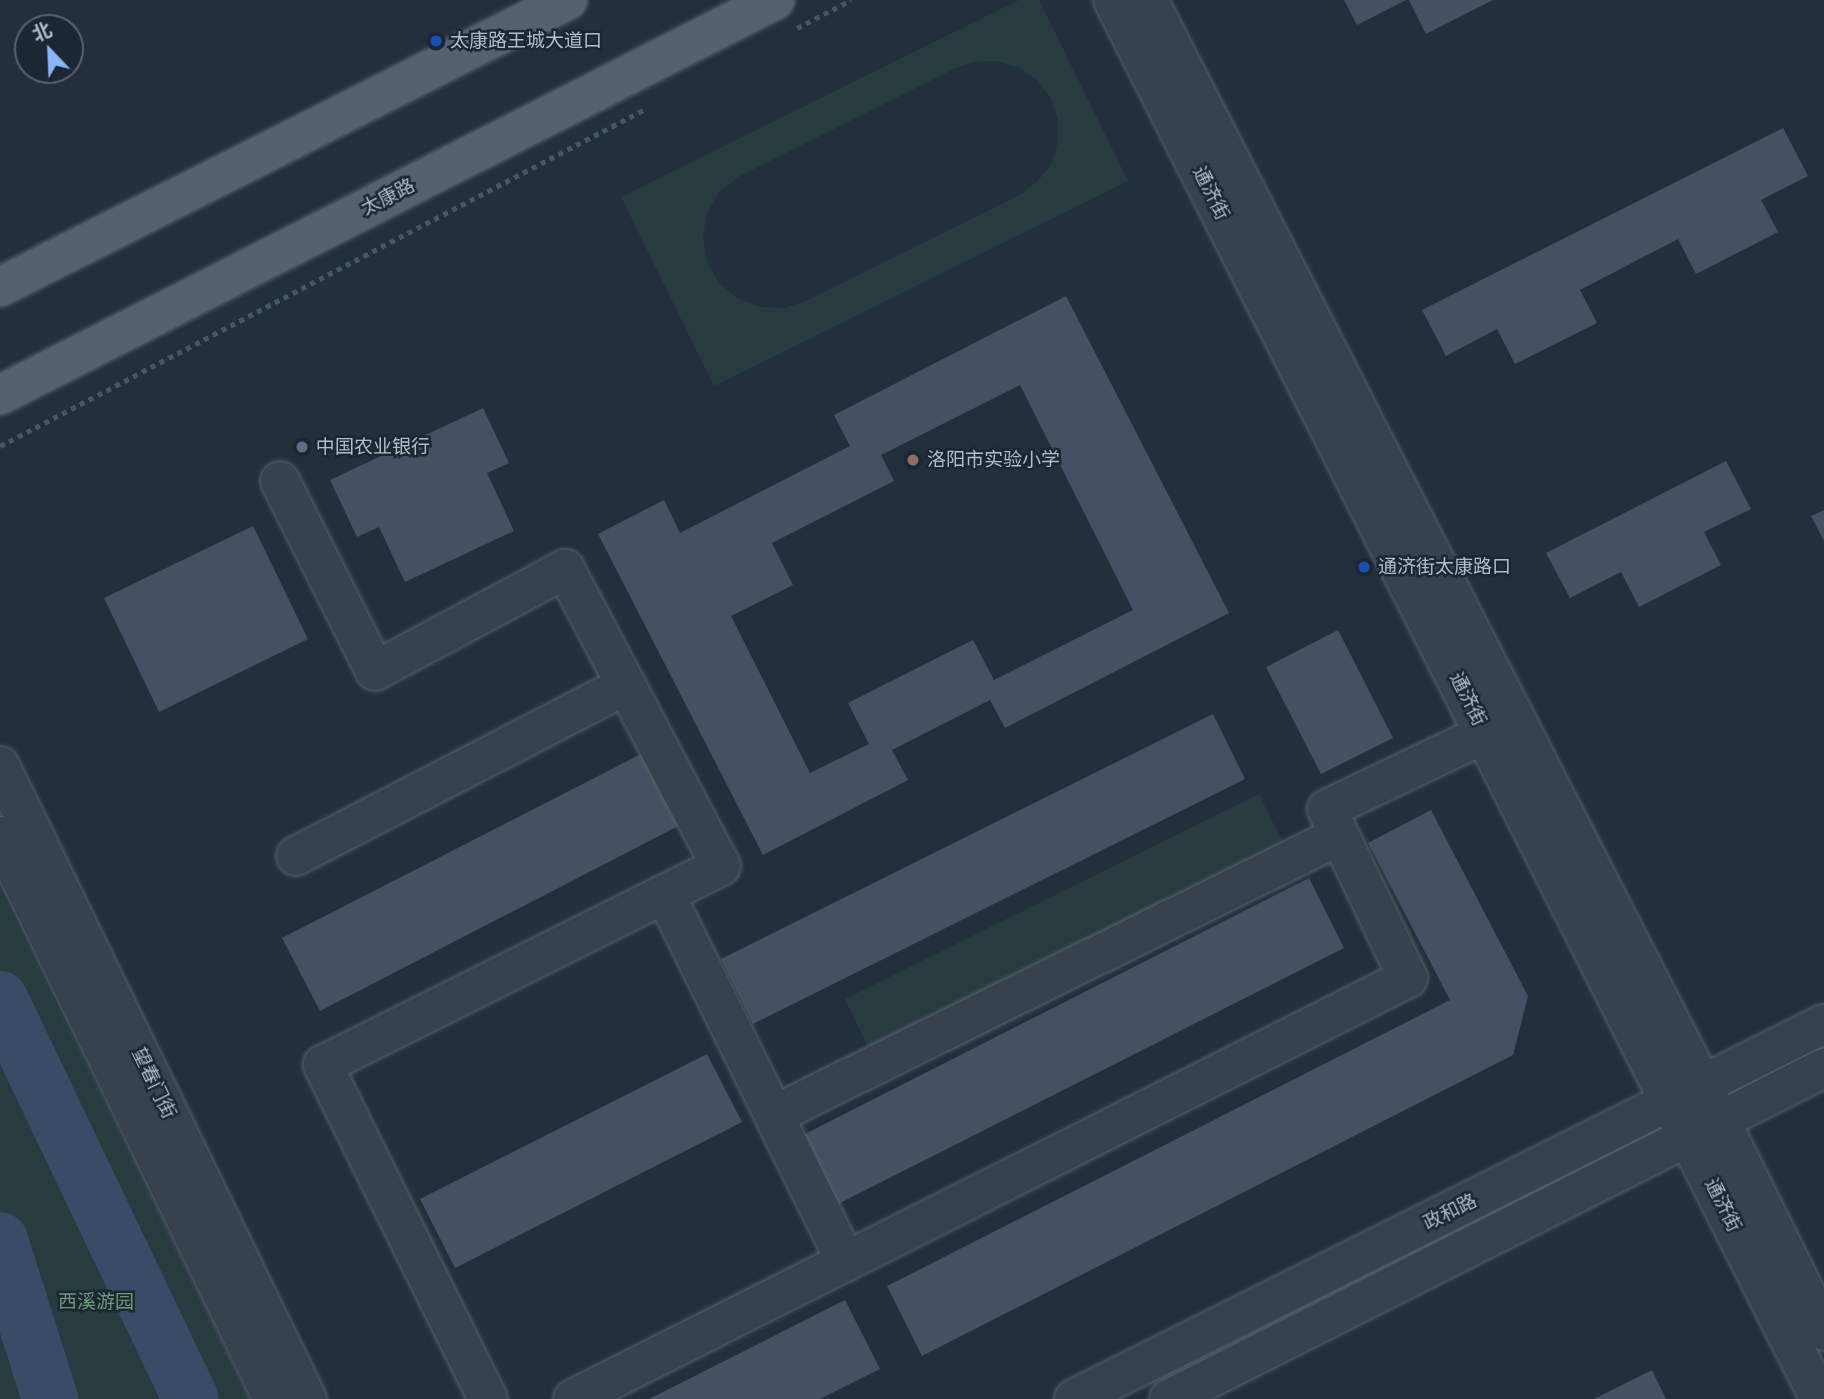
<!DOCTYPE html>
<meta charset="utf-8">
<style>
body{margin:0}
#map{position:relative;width:1824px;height:1399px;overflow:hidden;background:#242f3e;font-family:Raleway,"Noto Sans SC",sans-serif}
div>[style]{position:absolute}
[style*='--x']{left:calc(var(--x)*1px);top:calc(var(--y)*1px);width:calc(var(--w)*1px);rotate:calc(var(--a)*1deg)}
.green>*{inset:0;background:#263c3f}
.river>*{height:56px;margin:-28px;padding:0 28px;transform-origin:28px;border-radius:28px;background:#394c67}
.building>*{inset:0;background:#455162}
.path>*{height:4.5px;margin-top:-2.25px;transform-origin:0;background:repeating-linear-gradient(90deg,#44595c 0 5px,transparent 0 10px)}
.roads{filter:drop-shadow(0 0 2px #565f6c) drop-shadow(0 0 2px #565f6c)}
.minor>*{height:38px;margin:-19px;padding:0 19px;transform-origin:19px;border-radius:19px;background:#38414e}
.major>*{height:38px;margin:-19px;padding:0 19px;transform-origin:19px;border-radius:19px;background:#56606e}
.dots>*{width:19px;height:19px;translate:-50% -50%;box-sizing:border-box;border:4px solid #1d2633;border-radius:50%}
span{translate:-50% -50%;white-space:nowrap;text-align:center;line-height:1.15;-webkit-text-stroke:5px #1d2633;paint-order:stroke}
.poi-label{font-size:19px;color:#b4bcc9}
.left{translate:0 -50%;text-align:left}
.street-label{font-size:19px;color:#b4bcc9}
.park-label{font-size:19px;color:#6b9a76}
.north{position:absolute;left:14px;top:14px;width:70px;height:70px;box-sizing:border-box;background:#1d2633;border:2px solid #59626f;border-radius:50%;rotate:337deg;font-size:19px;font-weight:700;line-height:28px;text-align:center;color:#b4bcc9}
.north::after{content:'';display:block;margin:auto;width:24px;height:32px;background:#8ab4f8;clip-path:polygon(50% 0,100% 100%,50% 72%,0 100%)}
</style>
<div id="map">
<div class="green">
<div style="clip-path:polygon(evenodd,1019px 0,1039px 0,1128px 181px,714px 386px,621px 197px,1019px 0,996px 61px,1018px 67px,1036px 79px,1050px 97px,1058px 119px,1058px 141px,1052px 163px,1038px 181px,1020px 195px,806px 301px,785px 308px,760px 307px,737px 298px,719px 283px,707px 262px,703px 237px,707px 213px,719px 192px,738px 177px,952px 70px,973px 62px,996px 61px)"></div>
<div style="clip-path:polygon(1259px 794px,1283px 843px,868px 1047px,845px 999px)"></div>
<div style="clip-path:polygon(0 889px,250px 1399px,0 1399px)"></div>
</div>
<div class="river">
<div style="--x:0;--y:999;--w:443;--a:64.5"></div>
<div style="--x:0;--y:1240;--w:167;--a:72.5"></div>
</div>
<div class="building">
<div style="clip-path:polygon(1344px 0,1406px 0,1357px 25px)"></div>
<div style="clip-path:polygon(1409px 0,1493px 0,1426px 34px)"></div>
<div style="clip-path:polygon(1783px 128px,1808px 176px,1761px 200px,1778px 232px,1696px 274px,1678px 239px,1580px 290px,1597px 323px,1515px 364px,1497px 329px,1446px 356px,1422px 310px)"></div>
<div style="clip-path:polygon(evenodd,1066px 296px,1229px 613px,1005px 728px,990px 700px,892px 750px,908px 780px,763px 855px,598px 534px,664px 500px,680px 533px,850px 446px,834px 415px,1066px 296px,1020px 385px,1133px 610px,994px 680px,973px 640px,848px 703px,869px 744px,810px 773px,731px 616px,793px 585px,772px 543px,894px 481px,881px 455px,1020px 385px)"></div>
<div style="clip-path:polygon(483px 408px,509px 463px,487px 473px,514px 531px,405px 582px,379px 527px,357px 537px,330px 480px)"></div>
<div style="clip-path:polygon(1726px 461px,1751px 509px,1704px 532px,1721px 565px,1639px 607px,1621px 572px,1570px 598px,1546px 553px)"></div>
<div style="clip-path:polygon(1824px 510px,1824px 541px,1811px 516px)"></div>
<div style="clip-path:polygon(253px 526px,308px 639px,159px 712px,104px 598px)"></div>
<div style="clip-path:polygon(1338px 630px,1393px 738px,1321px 774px,1266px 667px)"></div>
<div style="clip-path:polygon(1213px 714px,1245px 779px,753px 1024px,721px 959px)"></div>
<div style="clip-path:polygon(647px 751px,684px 823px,320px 1011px,282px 938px)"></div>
<div style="clip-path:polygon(1431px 810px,1528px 996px,1513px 1055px,922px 1356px,887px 1286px,1450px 1000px,1368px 843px)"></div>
<div style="clip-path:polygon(1309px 878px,1344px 948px,838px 1204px,803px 1135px)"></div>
<div style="clip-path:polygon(707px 1054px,742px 1122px,455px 1268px,420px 1199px)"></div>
<div style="clip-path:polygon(845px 1300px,880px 1369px,820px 1399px,649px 1399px)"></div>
<div style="clip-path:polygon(1652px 1370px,1666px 1399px,1594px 1399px)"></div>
</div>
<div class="path">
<div style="--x:797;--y:28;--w:61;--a:-27.4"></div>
<div style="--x:0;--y:446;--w:730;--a:-27.58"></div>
</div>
<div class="roads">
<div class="minor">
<div style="--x:1113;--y:0;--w:1567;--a:63.19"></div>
<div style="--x:1148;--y:0;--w:1220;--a:62.93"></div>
<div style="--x:1703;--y:1086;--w:273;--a:63.7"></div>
<div style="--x:280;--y:481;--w:212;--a:63.4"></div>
<div style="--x:375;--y:671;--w:216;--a:-28.2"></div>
<div style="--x:565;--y:569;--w:335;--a:62.3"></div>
<div style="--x:721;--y:866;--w:63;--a:153.4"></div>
<div style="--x:0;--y:766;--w:704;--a:64.13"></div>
<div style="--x:0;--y:836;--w:626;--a:64.13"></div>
<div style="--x:296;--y:856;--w:372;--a:-27.4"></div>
<div style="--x:774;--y:1115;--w:630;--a:-26.28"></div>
<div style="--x:488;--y:1399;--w:373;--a:-116.3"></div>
<div style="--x:323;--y:1065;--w:382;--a:-26.6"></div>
<div style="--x:665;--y:894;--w:410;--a:63.8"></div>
<div style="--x:573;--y:1399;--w:935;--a:-26.76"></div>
<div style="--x:1408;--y:978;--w:187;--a:-115.6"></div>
<div style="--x:1327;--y:809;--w:202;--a:-25.5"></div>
<div style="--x:1074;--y:1399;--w:839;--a:-26.57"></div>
<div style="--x:1169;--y:1399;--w:734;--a:-26.81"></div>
</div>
<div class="major">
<div style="--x:0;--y:287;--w:636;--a:-26.81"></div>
<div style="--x:0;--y:395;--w:870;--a:-27.01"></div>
</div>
</div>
<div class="dots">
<div style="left:436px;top:41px;background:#1a4fb4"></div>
<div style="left:302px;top:447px;background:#5c6f8a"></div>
<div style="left:913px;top:460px;background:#8d6e63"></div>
<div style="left:1364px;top:567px;background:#1a4fb4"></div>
</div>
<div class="poi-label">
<span class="left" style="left:450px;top:41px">太康路王城大道口</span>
<span class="left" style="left:316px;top:447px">中国农业银行</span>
<span class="left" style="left:927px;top:460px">洛阳市实验小学</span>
<span class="left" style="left:1378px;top:567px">通济街太康路口</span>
</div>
<div class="street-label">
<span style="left:1211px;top:193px;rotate:63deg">通济街</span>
<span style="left:388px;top:197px;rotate:-27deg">太康路</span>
<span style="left:1468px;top:699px;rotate:63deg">通济街</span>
<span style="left:154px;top:1083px;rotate:64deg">望春门街</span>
<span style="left:1723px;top:1205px;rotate:63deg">通济街</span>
<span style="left:1450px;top:1212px;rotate:-26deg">政和路</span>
</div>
<div class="park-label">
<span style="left:96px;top:1302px">西溪游园</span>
</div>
<div class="north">北</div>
</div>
